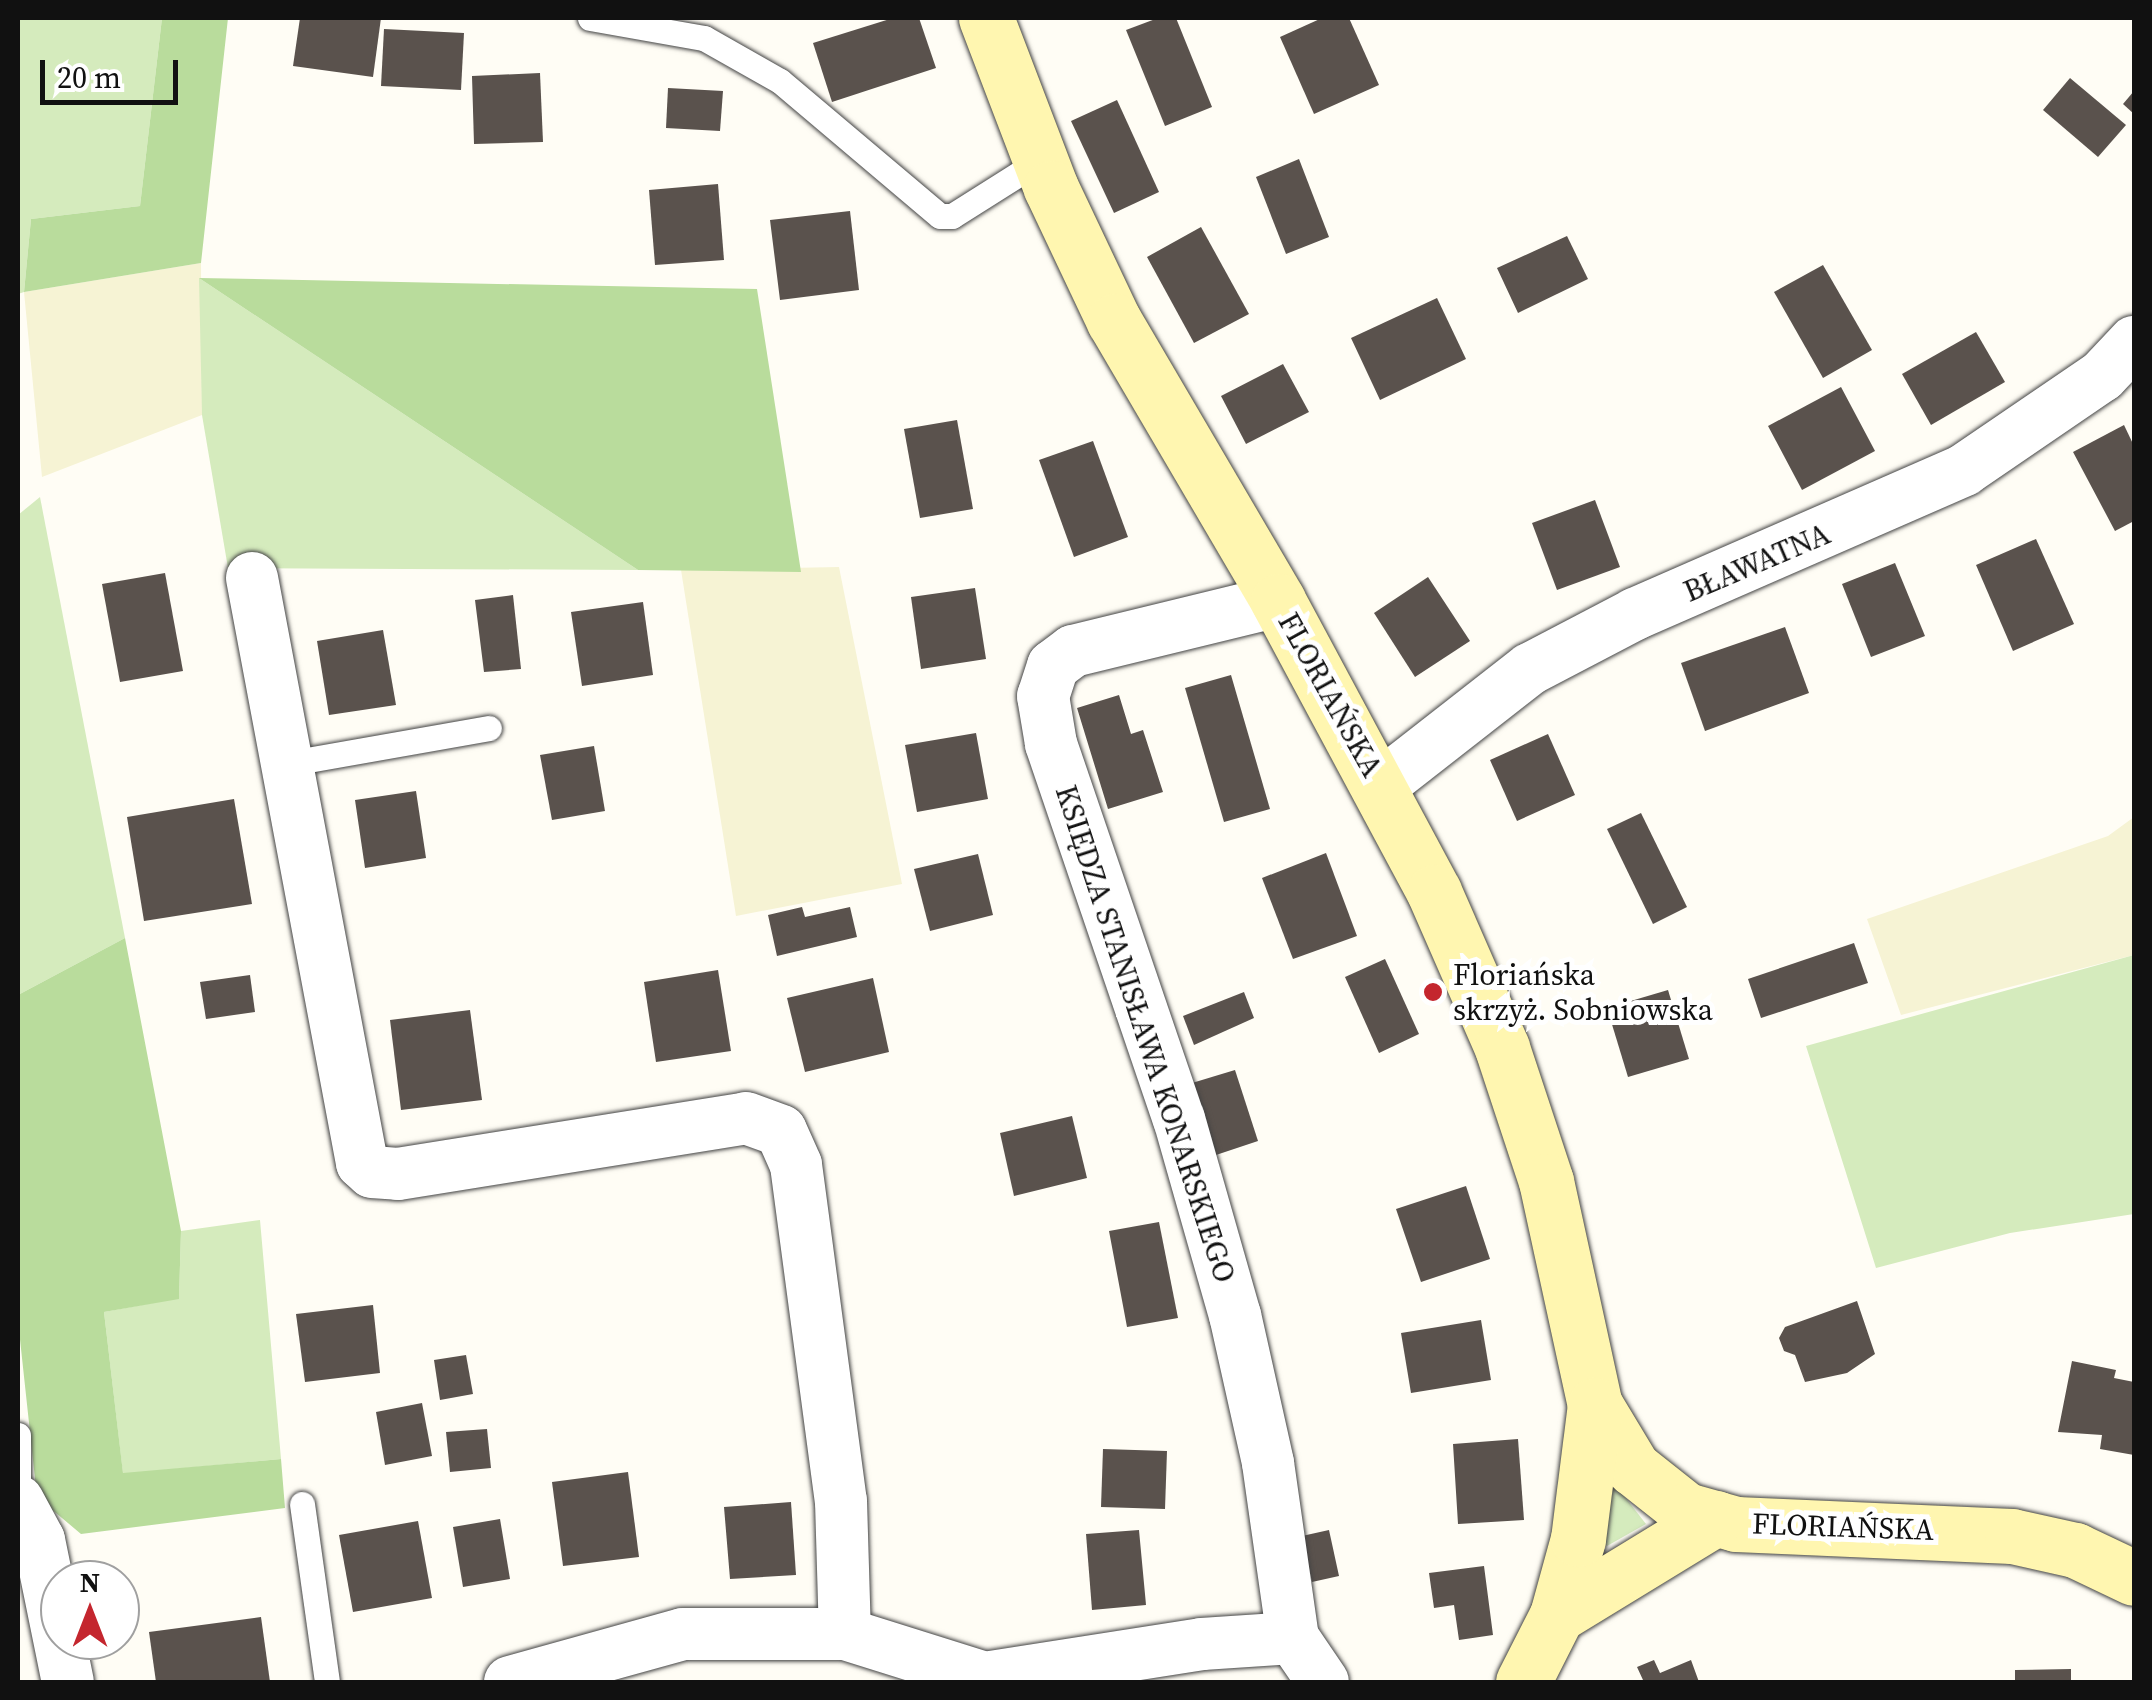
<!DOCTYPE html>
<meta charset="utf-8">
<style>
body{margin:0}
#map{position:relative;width:2152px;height:1700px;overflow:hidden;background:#fffdf5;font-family:"Source Serif 4",serif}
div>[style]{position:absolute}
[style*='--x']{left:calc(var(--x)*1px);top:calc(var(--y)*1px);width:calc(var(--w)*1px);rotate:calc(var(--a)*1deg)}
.farmland>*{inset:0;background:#f6f3d4}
.green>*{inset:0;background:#d5ebbd}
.forest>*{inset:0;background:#b9dc9c}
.building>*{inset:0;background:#5a524d}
.roads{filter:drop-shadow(0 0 2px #444) drop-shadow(0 0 2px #444)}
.lane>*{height:25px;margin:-12.5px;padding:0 12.5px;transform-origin:12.5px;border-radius:12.5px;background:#fff}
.street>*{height:52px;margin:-26px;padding:0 26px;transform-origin:26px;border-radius:26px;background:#fff}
.secondary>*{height:55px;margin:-27.5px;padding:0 27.5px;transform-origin:27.5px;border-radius:27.5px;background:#fff6b0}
.dots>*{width:28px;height:28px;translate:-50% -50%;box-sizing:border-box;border:5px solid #fff;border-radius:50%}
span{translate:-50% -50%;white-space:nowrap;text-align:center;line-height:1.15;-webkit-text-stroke:10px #fff;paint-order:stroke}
.street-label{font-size:30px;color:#111}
.poi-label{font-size:30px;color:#111}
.left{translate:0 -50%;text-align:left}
.frame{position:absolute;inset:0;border:20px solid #111;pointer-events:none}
.north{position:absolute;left:40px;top:1560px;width:100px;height:100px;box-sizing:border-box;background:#fff;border:2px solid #a0a0a0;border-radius:50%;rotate:0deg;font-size:28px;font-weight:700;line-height:40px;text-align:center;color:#111}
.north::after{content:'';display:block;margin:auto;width:35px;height:45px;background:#c4262e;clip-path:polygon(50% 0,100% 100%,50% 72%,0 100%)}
.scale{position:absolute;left:40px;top:60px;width:138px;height:45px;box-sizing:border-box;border:5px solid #111;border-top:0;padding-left:12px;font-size:30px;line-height:35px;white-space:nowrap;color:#111;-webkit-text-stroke:8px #fff;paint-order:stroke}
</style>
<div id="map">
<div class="farmland">
<div style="clip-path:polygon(201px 263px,202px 415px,42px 477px,24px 292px)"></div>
<div style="clip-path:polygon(839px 567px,902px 884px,736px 916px,681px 570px)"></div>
<div style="clip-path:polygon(2134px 817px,2134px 955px,1901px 1015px,1867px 919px,2108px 836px)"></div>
</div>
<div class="green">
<div style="clip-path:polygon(18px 18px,162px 18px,140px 206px,31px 219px,24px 292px,18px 294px)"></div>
<div style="clip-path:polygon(199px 278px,638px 570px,228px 568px,202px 415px)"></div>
<div style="clip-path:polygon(40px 497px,125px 938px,18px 995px,18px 515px)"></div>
<div style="clip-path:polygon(2134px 955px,2134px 1214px,2010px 1233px,1876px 1268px,1806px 1046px)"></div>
<div style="clip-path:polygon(260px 1220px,281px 1459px,123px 1474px,104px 1312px,179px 1298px,181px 1231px)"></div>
<div style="clip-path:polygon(1614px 1483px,1646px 1524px,1607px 1546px,1601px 1539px,1604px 1484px)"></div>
</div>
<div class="forest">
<div style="clip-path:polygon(162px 18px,228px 18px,201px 263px,24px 292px,31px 219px,140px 206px)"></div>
<div style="clip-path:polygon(199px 278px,757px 289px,801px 572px,638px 570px)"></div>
<div style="clip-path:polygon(125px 938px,181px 1231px,179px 1299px,104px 1312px,123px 1473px,281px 1459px,285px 1508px,81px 1534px,37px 1497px,18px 1321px,18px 995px)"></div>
</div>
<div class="building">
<div style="clip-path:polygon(300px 18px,381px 18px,373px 77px,293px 66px)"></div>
<div style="clip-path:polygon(893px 18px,919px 18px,936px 68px,832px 102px,813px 43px)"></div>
<div style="clip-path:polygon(1158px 18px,1176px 18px,1212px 107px,1165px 126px,1126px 30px)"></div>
<div style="clip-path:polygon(1322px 18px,1349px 18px,1379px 85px,1314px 114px,1280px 37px)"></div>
<div style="clip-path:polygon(384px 29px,464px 33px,461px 90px,381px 86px)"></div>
<div style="clip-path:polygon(540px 73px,543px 142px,474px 144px,472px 76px)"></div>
<div style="clip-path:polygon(2070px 78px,2126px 125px,2098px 157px,2043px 110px)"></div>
<div style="clip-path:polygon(668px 88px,723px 91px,720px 131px,666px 128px)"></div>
<div style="clip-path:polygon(2134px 91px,2134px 114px,2123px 104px)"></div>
<div style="clip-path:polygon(1117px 100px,1159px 192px,1114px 213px,1071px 121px)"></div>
<div style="clip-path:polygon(1299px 159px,1329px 237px,1286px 254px,1256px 177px)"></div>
<div style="clip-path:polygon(718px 184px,724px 260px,655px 265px,649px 190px)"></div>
<div style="clip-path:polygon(850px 211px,859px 290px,780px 300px,770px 220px)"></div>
<div style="clip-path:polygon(1201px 227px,1249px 314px,1194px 343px,1147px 257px)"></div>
<div style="clip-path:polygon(1567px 236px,1588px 279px,1518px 313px,1497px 268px)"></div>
<div style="clip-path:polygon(1823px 265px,1872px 350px,1823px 378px,1774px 292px)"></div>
<div style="clip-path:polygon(1437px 298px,1466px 359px,1380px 400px,1351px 338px)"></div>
<div style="clip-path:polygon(1976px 332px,2005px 382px,1931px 425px,1902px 374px)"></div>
<div style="clip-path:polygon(1283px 364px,1309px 412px,1246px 444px,1221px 396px)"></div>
<div style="clip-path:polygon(1841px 387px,1875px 451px,1802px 490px,1768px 426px)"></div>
<div style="clip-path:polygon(957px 420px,973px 509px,920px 518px,904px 429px)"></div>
<div style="clip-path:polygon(2124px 425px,2134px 446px,2134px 521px,2115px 531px,2073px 452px)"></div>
<div style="clip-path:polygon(1093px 441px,1128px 537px,1074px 557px,1039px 460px)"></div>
<div style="clip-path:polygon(1595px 500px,1620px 567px,1557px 590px,1532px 523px)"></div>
<div style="clip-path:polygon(2036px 539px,2074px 624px,2013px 651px,1976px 565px)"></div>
<div style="clip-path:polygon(1895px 563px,1925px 636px,1871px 657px,1842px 584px)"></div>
<div style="clip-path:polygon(165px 573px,183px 671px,120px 682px,102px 584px)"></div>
<div style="clip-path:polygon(1428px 577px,1470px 641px,1415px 677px,1374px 613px)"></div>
<div style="clip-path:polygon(975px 588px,986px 659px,921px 669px,911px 597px)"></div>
<div style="clip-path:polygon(513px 595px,521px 669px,484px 672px,475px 600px)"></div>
<div style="clip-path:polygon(643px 602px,653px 675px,582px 686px,571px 612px)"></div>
<div style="clip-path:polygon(1785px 627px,1809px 693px,1705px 731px,1681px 663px)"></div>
<div style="clip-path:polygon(383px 630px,396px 705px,329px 715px,317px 641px)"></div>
<div style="clip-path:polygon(1231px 675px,1270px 809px,1224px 822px,1185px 688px)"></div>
<div style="clip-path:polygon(1119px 695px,1131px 734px,1143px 730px,1163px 792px,1108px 809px,1077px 708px)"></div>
<div style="clip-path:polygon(976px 733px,988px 799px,917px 812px,905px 745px)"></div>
<div style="clip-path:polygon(1548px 734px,1575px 795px,1517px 821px,1490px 760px)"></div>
<div style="clip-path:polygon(594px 746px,605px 811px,552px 820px,540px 755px)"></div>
<div style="clip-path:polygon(416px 791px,426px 858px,365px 868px,355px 800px)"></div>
<div style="clip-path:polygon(234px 799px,252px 904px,144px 921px,127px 817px)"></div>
<div style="clip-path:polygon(1641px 813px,1687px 907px,1653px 924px,1607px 829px)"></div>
<div style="clip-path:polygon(1326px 853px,1357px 936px,1293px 959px,1262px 878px)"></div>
<div style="clip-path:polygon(978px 854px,993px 915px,930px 931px,914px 869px)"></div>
<div style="clip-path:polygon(802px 907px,805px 917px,850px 907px,857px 937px,777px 956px,768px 915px)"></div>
<div style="clip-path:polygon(1854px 943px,1868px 983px,1761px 1018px,1748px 979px)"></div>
<div style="clip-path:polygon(1385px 959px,1419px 1034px,1379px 1053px,1345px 977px)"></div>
<div style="clip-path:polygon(718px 970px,731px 1051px,656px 1062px,644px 982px)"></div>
<div style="clip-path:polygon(250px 975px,255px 1012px,206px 1019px,200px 982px)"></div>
<div style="clip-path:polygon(873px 978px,889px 1052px,805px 1072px,787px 998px)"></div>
<div style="clip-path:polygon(1668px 990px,1689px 1059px,1628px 1077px,1607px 1008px)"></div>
<div style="clip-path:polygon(1244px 992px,1254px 1018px,1194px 1045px,1183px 1016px)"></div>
<div style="clip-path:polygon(470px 1010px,482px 1100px,401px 1110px,390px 1020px)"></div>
<div style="clip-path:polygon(1235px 1070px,1258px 1141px,1216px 1155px,1192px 1083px)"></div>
<div style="clip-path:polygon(1072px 1116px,1087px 1178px,1014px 1196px,1000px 1133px)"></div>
<div style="clip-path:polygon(1466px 1186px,1490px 1259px,1421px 1282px,1396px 1209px)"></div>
<div style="clip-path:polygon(1159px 1222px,1178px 1318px,1127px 1327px,1109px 1231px)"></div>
<div style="clip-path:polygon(1857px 1301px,1875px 1354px,1847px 1373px,1805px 1382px,1795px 1355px,1784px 1351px,1779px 1338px,1785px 1327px)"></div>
<div style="clip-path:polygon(373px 1305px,380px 1373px,305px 1382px,296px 1314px)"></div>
<div style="clip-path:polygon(1481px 1320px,1491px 1380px,1411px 1393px,1401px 1333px)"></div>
<div style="clip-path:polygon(466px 1355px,473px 1394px,440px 1400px,434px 1360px)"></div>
<div style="clip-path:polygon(2072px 1361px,2116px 1370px,2114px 1378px,2134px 1382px,2134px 1455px,2100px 1449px,2102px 1435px,2058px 1432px)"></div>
<div style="clip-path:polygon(422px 1403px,432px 1456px,385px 1465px,376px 1412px)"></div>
<div style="clip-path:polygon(487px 1429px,491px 1468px,450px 1472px,446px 1432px)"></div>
<div style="clip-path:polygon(1518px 1439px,1524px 1520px,1458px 1524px,1453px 1444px)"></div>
<div style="clip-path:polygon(1103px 1449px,1167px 1451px,1165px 1509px,1101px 1507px)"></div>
<div style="clip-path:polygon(628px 1472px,639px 1557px,563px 1566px,552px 1482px)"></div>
<div style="clip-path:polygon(791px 1502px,796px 1575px,730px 1579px,724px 1507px)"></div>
<div style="clip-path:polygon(500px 1519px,510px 1579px,463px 1587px,453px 1527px)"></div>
<div style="clip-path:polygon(418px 1521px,432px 1598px,353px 1612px,339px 1535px)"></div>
<div style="clip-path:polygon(1139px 1530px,1146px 1605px,1092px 1610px,1086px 1534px)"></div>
<div style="clip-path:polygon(1329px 1530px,1339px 1576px,1312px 1582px,1302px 1536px)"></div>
<div style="clip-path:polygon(1484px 1566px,1493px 1635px,1459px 1640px,1454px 1605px,1434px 1608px,1429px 1573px)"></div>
<div style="clip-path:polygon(261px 1617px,270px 1682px,156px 1682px,149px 1632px)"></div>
<div style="clip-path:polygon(1654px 1660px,1660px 1673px,1691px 1660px,1699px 1682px,1636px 1682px,1643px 1680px,1637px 1667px)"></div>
<div style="clip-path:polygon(2071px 1669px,2071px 1682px,2015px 1682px,2015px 1670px)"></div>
</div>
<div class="roads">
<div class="lane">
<div style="--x:590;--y:18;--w:116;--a:10"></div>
<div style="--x:704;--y:38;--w:87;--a:29.5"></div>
<div style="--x:780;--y:81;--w:209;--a:40.2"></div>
<div style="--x:940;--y:216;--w:12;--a:0"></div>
<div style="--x:952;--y:216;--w:103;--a:-32.3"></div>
<div style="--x:285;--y:764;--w:207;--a:-10"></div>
<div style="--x:18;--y:1435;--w:47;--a:90"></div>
<div style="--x:302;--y:1504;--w:180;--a:82"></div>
</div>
<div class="street">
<div style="--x:252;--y:578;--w:595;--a:79.35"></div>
<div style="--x:362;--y:1163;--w:13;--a:42"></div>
<div style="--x:372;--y:1172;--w:26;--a:4"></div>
<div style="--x:398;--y:1174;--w:352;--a:-9.1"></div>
<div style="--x:746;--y:1118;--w:37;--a:20"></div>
<div style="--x:781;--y:1131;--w:37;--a:66"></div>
<div style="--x:796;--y:1165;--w:339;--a:82.4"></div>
<div style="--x:841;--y:1501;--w:133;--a:88.3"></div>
<div style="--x:1278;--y:601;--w:211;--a:166.3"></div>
<div style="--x:1073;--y:651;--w:25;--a:143"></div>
<div style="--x:1053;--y:666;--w:32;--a:108"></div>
<div style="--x:1043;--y:696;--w:49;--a:80.5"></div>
<div style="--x:1051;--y:744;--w:396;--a:71.2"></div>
<div style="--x:1179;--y:1119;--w:204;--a:74.1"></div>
<div style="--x:1235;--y:1315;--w:152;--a:77.4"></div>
<div style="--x:1268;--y:1463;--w:177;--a:81.9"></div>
<div style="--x:1380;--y:786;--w:190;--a:-38"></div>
<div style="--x:1530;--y:669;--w:119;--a:-27.6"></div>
<div style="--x:1635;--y:614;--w:359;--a:-23.6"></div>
<div style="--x:1964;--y:470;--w:167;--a:-34.3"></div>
<div style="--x:2102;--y:376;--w:47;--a:-46.7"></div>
<div style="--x:18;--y:1501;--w:44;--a:61.7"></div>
<div style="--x:39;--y:1540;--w:145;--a:78.5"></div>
<div style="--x:510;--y:1682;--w:180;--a:-15.5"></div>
<div style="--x:683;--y:1634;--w:162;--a:0"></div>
<div style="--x:845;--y:1634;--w:147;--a:17.4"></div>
<div style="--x:985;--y:1678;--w:220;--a:-8.9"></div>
<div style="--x:1202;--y:1644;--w:91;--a:-3.8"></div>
<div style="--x:1293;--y:1638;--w:53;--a:55.7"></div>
</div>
<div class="secondary">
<div style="--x:986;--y:18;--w:182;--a:69.1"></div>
<div style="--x:1051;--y:188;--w:147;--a:64.7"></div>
<div style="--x:1114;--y:321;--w:324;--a:59.6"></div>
<div style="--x:1278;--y:601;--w:330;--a:61.8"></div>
<div style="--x:1434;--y:892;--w:170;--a:66.4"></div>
<div style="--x:1502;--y:1048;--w:140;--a:71.7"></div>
<div style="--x:1546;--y:1181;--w:229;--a:77.7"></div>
<div style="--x:1595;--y:1405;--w:74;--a:58.9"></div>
<div style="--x:1633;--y:1468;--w:68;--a:38.4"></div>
<div style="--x:1686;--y:1510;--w:52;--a:15.6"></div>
<div style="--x:1736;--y:1524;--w:276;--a:2.5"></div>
<div style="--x:2012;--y:1536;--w:65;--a:12.5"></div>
<div style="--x:2075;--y:1550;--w:65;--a:25.4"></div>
<div style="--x:1557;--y:1615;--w:186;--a:-31.4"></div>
<div style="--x:1523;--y:1682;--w:75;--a:-63.1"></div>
<div style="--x:1557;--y:1615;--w:79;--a:-74.6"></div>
<div style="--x:1578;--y:1539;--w:135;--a:-82.8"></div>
</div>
</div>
<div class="dots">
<div style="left:1433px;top:992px;background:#c4262e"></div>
</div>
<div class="street-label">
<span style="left:1757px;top:563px;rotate:-23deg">BŁAWATNA</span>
<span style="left:1330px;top:695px;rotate:61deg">FLORIAŃSKA</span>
<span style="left:1145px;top:1034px;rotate:72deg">KSIĘDZA STANISŁAWA KONARSKIEGO</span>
<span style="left:1843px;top:1527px;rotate:2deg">FLORIAŃSKA</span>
</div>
<div class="poi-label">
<span class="left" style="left:1453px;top:992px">Floriańska<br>skrzyż. Sobniowska</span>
</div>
<div class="frame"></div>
<div class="north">N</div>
<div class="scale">20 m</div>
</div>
